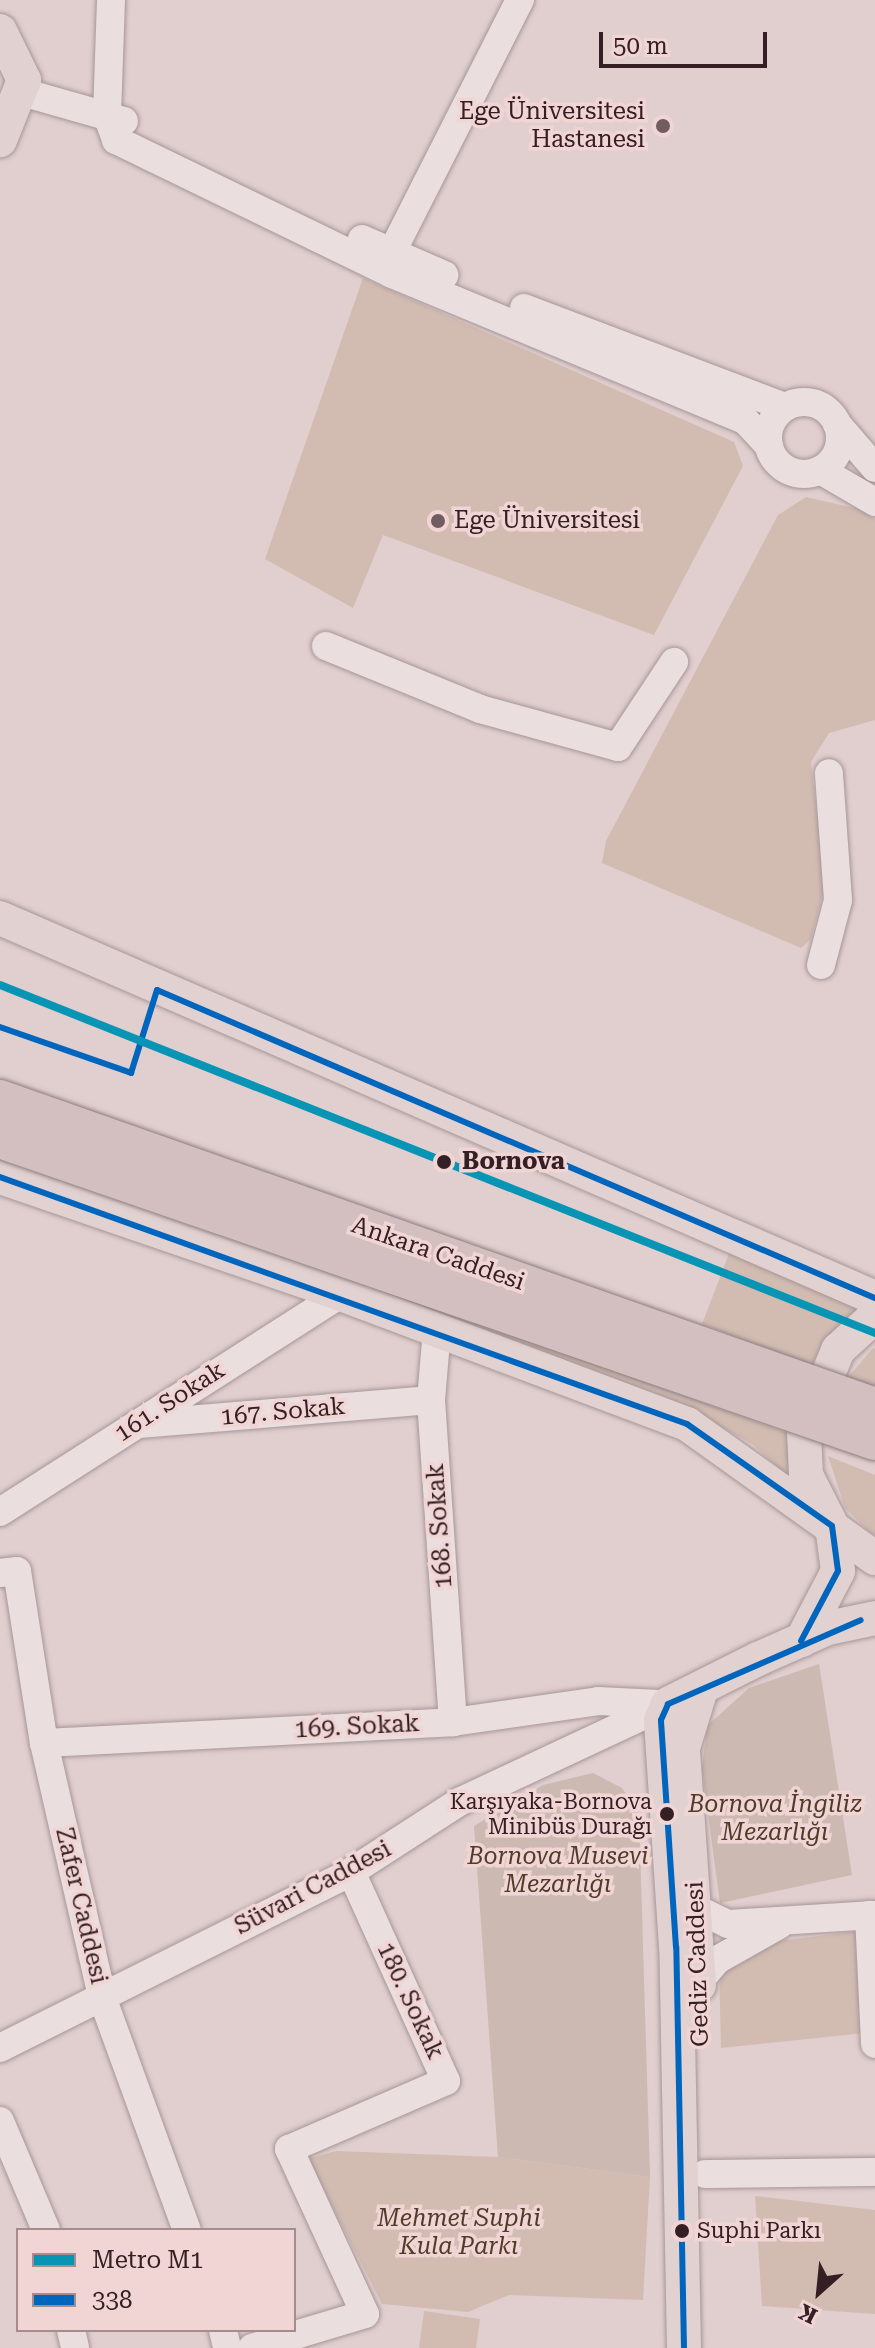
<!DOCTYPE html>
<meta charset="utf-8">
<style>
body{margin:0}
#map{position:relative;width:875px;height:2348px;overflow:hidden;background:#e1cece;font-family:"Roboto Serif",serif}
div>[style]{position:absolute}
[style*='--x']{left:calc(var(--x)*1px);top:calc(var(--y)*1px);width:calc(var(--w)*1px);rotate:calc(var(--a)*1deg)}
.green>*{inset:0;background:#d2bcb2}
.cemetery>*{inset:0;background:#ccb9b1}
.roads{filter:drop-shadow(0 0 2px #a69698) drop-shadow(0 0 2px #a69698)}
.minor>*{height:28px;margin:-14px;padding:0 14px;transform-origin:14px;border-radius:14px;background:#eadede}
.minor>.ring{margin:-14px;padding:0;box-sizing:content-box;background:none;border:28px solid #eadede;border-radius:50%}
.major>*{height:34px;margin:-17px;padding:0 17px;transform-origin:17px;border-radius:17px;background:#e1d1d1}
.bridges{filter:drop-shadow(0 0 2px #8c7d7f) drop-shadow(0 0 2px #8c7d7f)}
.highway-bridge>*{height:40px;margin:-20px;padding:0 20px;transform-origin:20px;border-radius:20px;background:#d3bfc0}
.bus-1>*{height:6px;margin:-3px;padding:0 3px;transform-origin:3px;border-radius:3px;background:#0065bd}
.metro-1>*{height:8px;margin:-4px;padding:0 4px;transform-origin:4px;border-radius:4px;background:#0894b4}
.dots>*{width:22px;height:22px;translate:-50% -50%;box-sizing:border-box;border:4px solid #f1d5d4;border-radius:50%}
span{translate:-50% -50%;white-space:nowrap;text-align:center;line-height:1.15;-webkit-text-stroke:7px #f1d5d4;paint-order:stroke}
.bus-label{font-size:22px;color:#342024}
.right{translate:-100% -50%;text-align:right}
.left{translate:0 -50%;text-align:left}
.poi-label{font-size:24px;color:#342024}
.stop-label{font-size:24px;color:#342024;font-weight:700}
.street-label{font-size:24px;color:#342024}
.park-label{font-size:24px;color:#4e3d29;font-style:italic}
.legend{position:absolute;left:16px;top:2228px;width:280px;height:104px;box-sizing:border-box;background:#f1d5d4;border:2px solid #a58d8e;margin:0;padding:10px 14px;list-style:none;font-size:24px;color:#342024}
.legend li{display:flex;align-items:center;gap:16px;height:40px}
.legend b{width:40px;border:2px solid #a58d8e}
.north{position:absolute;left:779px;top:2252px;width:80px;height:80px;-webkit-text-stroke:6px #f1d5d4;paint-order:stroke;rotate:207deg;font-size:22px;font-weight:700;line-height:32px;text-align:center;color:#342024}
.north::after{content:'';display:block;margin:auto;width:28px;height:36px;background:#342024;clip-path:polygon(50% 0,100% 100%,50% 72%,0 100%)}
.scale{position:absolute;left:599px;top:32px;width:168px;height:36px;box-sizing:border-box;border:4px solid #342024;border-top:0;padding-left:10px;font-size:24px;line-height:28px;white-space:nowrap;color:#342024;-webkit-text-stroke:6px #f1d5d4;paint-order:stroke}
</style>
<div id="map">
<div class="green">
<div style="clip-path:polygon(363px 278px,734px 442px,743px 466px,654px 635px,383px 535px,353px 608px,265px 559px)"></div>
<div style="clip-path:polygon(806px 497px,863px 510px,875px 520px,875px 720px,829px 733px,811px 762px,825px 886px,811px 939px,801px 948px,602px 863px,606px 841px,778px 515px)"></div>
<div style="clip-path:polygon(136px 1199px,792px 1435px,793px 1481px,752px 1444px,698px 1414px)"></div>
<div style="clip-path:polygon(732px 1246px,860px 1305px,810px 1365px,702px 1324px)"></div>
<div style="clip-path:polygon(875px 1348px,875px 1389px,847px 1379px,872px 1349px)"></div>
<div style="clip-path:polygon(828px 1456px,875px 1475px,875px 1537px,845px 1508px)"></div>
<div style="clip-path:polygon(860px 1931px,865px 2033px,721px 2048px,719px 1968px,769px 1942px)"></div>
<div style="clip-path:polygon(336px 2151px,498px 2157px,650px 2177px,643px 2300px,509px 2295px,468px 2312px,382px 2304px,308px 2159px)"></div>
<div style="clip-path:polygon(755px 2196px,875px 2210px,875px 2314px,762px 2306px)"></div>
<div style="clip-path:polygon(424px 2311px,480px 2319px,476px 2348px,419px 2348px)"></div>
</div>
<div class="cemetery">
<div style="clip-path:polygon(819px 1664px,852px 1875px,720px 1903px,702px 1769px,707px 1726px,749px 1688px)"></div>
<div style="clip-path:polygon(593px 1773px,622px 1788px,639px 1814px,650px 2177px,498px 2157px,474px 1826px,543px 1785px)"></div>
</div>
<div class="roads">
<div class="minor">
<div style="--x:111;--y:0;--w:115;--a:92"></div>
<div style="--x:107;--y:115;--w:27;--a:70"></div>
<div style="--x:116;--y:140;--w:307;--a:25.9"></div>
<div style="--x:392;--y:274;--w:382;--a:22.5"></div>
<div style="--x:745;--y:420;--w:35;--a:47"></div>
<div style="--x:22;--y:92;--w:106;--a:15.9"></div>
<div style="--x:362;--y:239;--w:90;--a:23.7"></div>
<div style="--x:392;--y:252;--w:283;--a:-63.1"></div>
<div style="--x:524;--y:308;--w:278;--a:20.8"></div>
<div class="ring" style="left:768px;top:402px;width:44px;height:44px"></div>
<div style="--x:837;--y:424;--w:58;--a:49.2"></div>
<div style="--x:820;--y:470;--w:64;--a:30.2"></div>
<div style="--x:326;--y:646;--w:166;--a:22.2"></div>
<div style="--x:480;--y:709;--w:143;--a:15.4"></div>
<div style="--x:618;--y:747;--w:102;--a:-56.6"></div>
<div style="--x:821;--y:965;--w:67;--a:-75.3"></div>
<div style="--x:838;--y:900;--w:127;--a:-94.1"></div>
<div style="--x:437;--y:1329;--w:71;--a:94.8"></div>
<div style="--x:431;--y:1400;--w:323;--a:86.1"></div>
<div style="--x:139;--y:1424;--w:293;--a:-4.7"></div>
<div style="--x:0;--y:1512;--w:405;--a:-32.6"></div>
<div style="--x:0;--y:1573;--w:17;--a:-7"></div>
<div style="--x:17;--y:1571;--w:174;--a:81.1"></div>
<div style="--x:44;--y:1743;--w:261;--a:77.1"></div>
<div style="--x:102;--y:1997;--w:248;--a:70"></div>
<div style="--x:44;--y:1743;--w:410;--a:-2.9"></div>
<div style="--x:453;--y:1722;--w:147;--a:-8.2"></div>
<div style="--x:598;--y:1701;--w:62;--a:2.8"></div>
<div style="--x:699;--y:1910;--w:32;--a:26"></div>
<div style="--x:728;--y:1924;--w:147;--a:-3.5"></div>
<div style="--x:869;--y:1915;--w:129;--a:87.3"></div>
<div style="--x:699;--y:1981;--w:28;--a:-49"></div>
<div style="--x:717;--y:1960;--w:71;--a:-29.4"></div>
<div style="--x:0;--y:2048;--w:393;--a:-26.6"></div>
<div style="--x:351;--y:1872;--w:129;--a:-32.9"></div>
<div style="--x:459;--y:1802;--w:231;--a:-25.1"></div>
<div style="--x:0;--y:2121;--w:118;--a:67.1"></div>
<div style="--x:705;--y:2174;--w:170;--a:-0.7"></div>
<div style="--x:71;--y:2330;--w:18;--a:77"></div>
<div style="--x:223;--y:2330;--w:18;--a:77"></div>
<div style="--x:252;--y:2348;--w:118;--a:-16.7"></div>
<div style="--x:365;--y:2314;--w:182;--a:-114.7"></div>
<div style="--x:289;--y:2149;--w:171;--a:-23.4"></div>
<div style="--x:446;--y:2081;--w:230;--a:-114.4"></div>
</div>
<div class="major">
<div style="--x:0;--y:31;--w:55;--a:63.9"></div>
<div style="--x:24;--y:80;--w:65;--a:111.8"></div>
<div style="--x:0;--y:918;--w:954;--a:23.47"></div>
<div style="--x:0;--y:1177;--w:361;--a:18.9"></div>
<div style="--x:341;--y:1294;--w:370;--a:20.6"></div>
<div style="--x:687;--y:1424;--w:231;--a:35.5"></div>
<div style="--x:802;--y:1640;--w:78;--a:-62.4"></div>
<div style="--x:838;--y:1571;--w:45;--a:-97.6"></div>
<div style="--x:832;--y:1526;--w:57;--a:-117"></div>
<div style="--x:806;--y:1475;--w:42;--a:-92.7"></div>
<div style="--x:804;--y:1433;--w:90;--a:-67.7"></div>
<div style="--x:838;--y:1350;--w:50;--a:-42.6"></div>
<div style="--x:699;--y:1985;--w:238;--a:-93.9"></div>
<div style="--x:683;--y:1748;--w:62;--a:-73"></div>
<div style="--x:684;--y:2348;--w:401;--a:-91.1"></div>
<div style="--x:676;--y:1947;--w:227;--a:-93.8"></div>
<div style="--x:661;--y:1720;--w:17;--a:-66"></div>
<div style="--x:668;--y:1704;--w:101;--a:-26.6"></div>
<div style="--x:758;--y:1659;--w:77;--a:-23.9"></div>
<div style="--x:828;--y:1628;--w:48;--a:-12"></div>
</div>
</div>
<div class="bridges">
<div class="highway-bridge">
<div style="--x:0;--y:1100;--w:928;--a:19.39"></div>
<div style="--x:0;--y:1138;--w:926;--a:19.04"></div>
</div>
</div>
<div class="bus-1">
<div style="--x:0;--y:1027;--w:139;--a:19.3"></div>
<div style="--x:131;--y:1073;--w:87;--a:-72.6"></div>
<div style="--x:157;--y:990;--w:781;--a:23.22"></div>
<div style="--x:0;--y:1177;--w:730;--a:19.78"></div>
<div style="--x:687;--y:1424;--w:177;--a:35.1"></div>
<div style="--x:832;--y:1526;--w:45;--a:82.4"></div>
<div style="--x:838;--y:1571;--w:79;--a:117.9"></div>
<div style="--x:684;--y:2348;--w:401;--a:-91.1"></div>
<div style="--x:676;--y:1947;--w:227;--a:-93.8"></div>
<div style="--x:661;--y:1720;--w:17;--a:-66"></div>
<div style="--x:668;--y:1704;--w:210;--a:-23.5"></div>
</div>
<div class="metro-1">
<div style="--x:0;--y:985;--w:942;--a:21.69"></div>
</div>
<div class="dots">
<div style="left:663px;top:126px;background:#715d60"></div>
<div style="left:438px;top:521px;background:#715d60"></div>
<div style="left:444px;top:1162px;background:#342024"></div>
<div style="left:667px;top:1814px;background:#342024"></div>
<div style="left:682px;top:2231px;background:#342024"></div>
</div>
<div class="bus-label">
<span class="right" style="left:652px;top:1814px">Karşıyaka-Bornova<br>Minibüs Durağı</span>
<span class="left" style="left:697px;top:2231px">Suphi Parkı</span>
</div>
<div class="poi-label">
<span class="right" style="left:645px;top:126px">Ege Üniversitesi<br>Hastanesi</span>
<span class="left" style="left:454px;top:521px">Ege Üniversitesi</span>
</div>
<div class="stop-label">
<span class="left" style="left:462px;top:1162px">Bornova</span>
</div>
<div class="street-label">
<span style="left:438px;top:1254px;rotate:19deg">Ankara Caddesi</span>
<span style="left:170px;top:1402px;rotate:-33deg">161. Sokak</span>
<span style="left:283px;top:1412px;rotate:-5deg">167. Sokak</span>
<span style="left:440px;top:1526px;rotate:-94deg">168. Sokak</span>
<span style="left:357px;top:1727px;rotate:-3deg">169. Sokak</span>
<span style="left:313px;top:1888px;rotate:-28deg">Süvari Caddesi</span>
<span style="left:81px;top:1906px;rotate:77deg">Zafer Caddesi</span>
<span style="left:698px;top:1964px;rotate:-92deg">Gediz Caddesi</span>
<span style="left:410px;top:2001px;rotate:65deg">180. Sokak</span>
</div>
<div class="park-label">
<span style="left:775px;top:1819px">Bornova İngiliz<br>Mezarlığı</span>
<span style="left:558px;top:1871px">Bornova Musevi<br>Mezarlığı</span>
<span style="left:459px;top:2233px">Mehmet Suphi<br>Kula Parkı</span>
</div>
<ul class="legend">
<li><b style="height:10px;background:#0894b4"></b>Metro M1</li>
<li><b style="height:10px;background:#0065bd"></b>338</li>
</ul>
<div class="north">K</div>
<div class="scale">50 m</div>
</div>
